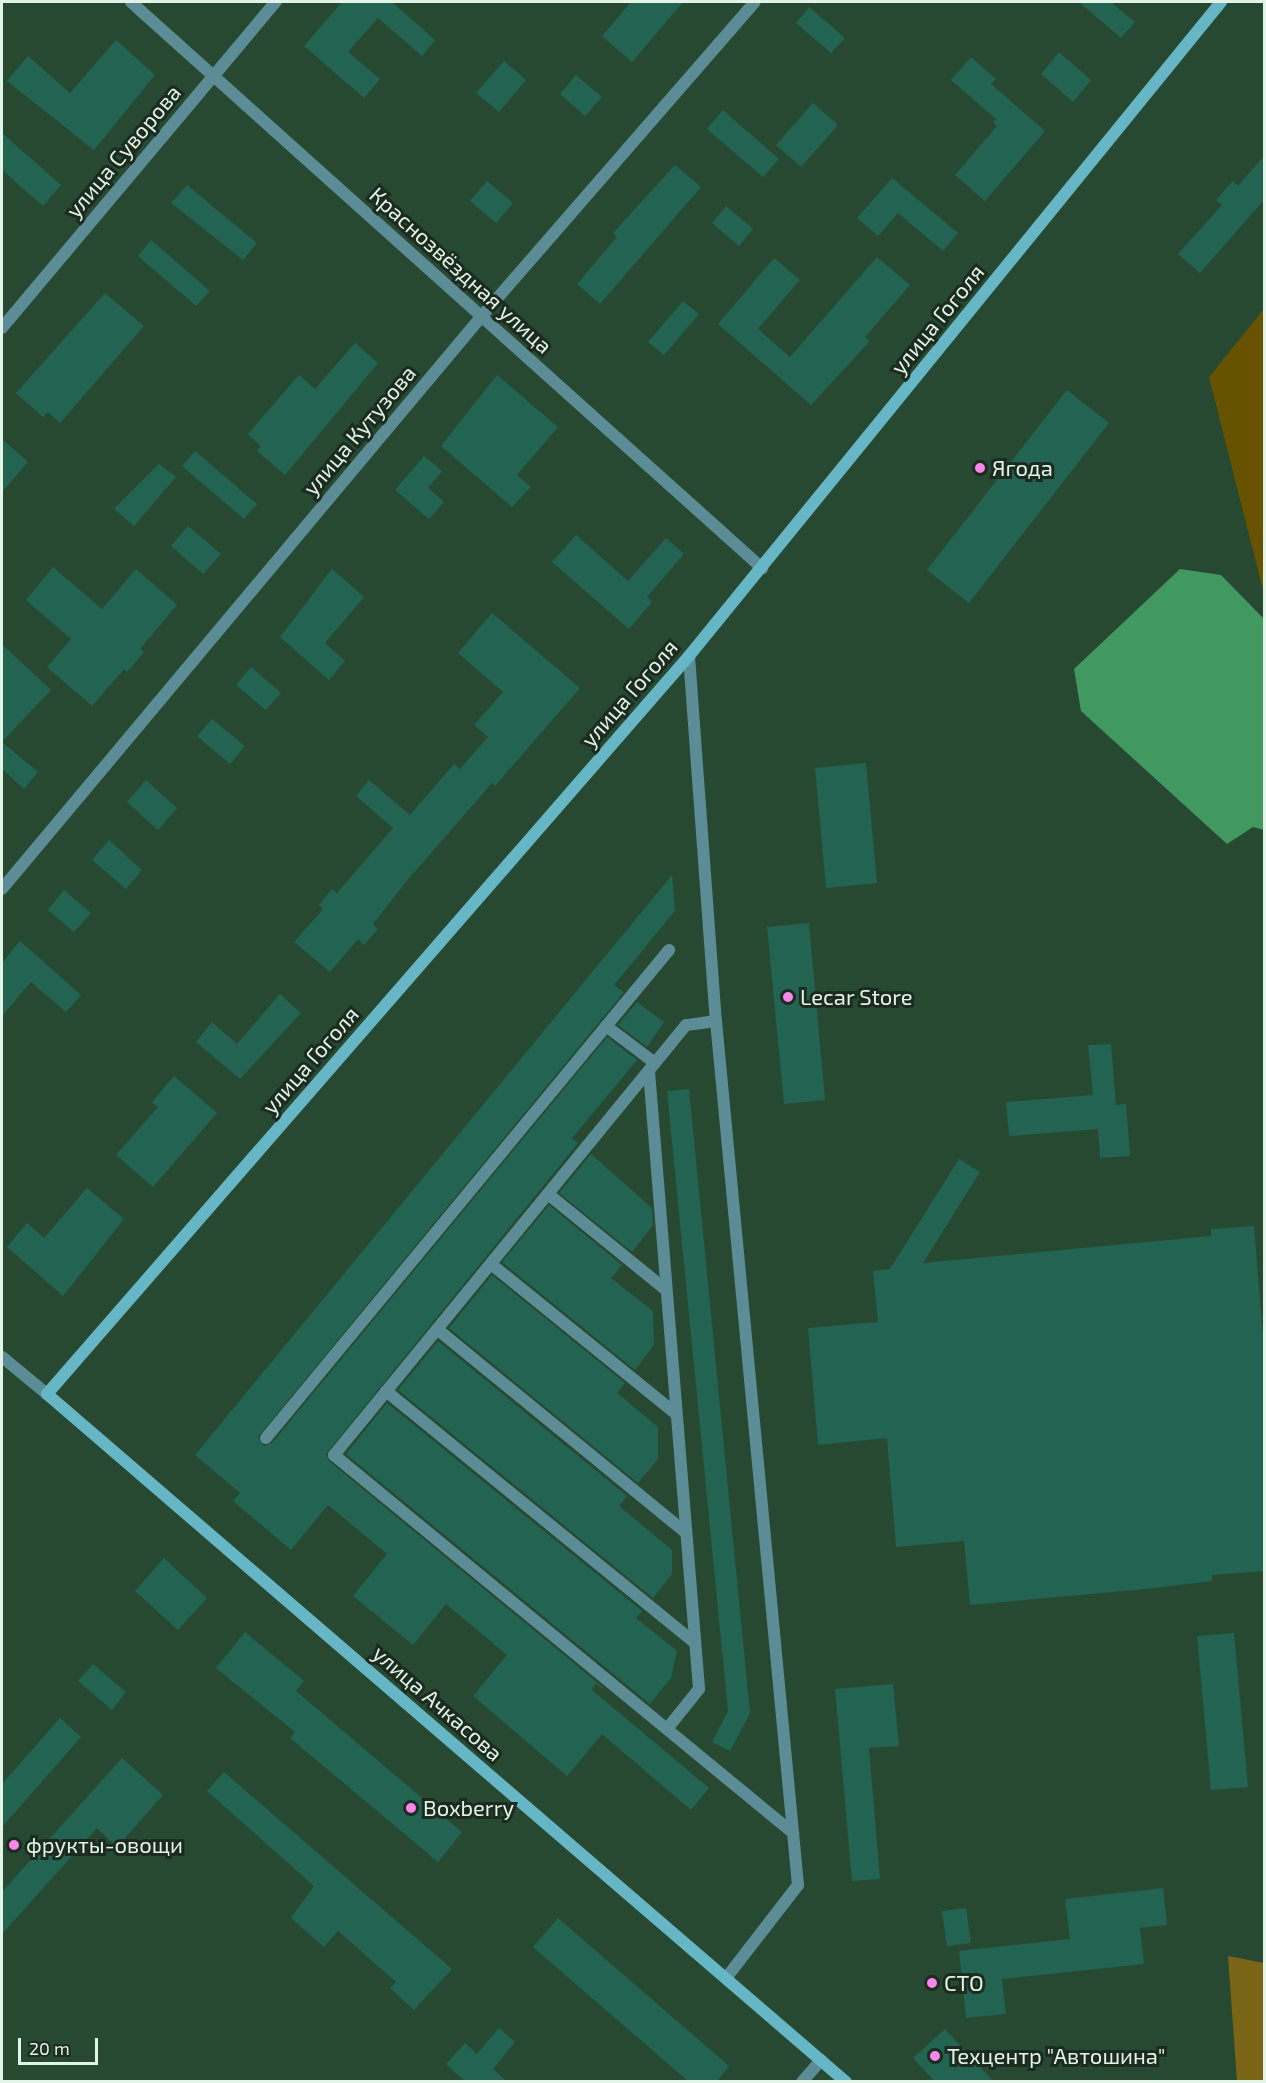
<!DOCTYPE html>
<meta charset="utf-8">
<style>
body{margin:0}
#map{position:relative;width:1266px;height:2083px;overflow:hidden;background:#274931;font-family:"Exo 2",sans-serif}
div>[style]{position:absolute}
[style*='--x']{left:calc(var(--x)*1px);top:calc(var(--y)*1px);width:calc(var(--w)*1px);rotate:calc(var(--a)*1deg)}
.green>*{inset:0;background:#675200}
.forest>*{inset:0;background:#7a6517}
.water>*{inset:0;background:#419860}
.building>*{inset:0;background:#226352}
.service>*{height:12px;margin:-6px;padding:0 6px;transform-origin:6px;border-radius:6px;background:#5c8c96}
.minor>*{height:12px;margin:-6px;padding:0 6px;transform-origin:6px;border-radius:6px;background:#5c8c96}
.tertiary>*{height:12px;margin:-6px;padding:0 6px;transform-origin:6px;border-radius:6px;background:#5c8c96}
.secondary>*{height:12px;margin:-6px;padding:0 6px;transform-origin:6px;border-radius:6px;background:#67b6c6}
.dots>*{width:16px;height:16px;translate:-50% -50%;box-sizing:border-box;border:3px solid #1c2b20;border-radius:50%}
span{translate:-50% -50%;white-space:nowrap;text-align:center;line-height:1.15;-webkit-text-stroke:6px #1c2b20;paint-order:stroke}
.street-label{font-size:22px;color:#e1f4e5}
.poi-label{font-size:22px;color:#e1f4e5}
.left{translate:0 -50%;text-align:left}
.frame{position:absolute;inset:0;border:3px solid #e1f4e5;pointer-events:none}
.scale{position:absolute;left:18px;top:2038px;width:80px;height:27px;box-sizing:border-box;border:3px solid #e1f4e5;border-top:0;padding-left:8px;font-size:18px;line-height:21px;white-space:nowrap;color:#e1f4e5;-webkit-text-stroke:4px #1c2b20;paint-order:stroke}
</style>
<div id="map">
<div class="green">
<div style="clip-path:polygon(1264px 309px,1264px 594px,1209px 377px)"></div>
</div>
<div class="forest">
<div style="clip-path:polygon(1228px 1956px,1264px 1963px,1264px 2081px,1237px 2081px)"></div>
</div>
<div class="water">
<div style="clip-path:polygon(1180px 569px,1221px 575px,1264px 619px,1264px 830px,1253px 827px,1227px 844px,1081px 711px,1074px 669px)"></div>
</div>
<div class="building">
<div style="clip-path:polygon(342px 2px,392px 2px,435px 40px,422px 56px,378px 18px,348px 52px,380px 79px,364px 98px,304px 46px)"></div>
<div style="clip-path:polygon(631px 2px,683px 2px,632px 62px,602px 36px)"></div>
<div style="clip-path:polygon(1079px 2px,1111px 2px,1135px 22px,1121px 38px)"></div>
<div style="clip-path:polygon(809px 7px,845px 38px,831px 53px,796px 23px)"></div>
<div style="clip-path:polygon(116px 40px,155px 75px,94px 150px,7px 81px,28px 56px,70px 93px)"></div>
<div style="clip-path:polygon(1059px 52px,1091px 80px,1073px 102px,1041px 74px)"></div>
<div style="clip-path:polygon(971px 57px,996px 79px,991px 84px,1045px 131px,985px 201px,955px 175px,997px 126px,993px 123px,996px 119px,951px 80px)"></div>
<div style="clip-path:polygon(504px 61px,526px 80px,499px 112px,476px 93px)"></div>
<div style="clip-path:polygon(576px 75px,602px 97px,585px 116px,560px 94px)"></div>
<div style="clip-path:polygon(813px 103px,838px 125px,801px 167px,776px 145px)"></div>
<div style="clip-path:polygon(723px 110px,779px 159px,763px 177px,707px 129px)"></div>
<div style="clip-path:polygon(2px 133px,61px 185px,43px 206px,2px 170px)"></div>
<div style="clip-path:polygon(1264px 156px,1264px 200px,1200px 273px,1178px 254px,1222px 205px,1216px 200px,1233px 181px,1238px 186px)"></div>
<div style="clip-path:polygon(675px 165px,701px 187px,600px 304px,577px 284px,617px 237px,613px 233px)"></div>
<div style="clip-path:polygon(892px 178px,958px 233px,943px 251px,898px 213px,878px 236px,857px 218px)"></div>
<div style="clip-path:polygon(487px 181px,513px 203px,496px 223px,470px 201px)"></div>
<div style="clip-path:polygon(187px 185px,257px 243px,243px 260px,171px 203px)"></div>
<div style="clip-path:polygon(726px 206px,753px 229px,739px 246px,712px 223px)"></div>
<div style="clip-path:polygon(151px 240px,210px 291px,196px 306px,138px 256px)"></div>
<div style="clip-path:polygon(877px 257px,910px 285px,865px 337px,870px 341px,811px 405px,718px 324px,774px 258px,800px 280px,758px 329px,790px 357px)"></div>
<div style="clip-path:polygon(105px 293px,144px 326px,60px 423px,48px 412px,43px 417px,16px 393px)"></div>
<div style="clip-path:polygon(683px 301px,699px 314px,664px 355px,648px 342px)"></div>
<div style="clip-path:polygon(355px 343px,378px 363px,285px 475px,257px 451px,261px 446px,248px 434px,299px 375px,315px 389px)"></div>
<div style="clip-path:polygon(497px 375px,558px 427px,517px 475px,531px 487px,512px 507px,441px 446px)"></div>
<div style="clip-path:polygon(1067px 390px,1109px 423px,969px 603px,927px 570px)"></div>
<div style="clip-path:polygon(2px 439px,28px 462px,2px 492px)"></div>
<div style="clip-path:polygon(195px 451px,257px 504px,244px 519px,182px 466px)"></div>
<div style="clip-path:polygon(424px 456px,442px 471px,428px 488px,444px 502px,429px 519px,395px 490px)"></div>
<div style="clip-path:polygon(159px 464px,176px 477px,134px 526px,114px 509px)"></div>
<div style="clip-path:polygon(188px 526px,221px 554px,203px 574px,171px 546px)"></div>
<div style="clip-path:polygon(576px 535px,628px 581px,666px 538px,684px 554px,647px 597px,652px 602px,629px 629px,552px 562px)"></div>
<div style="clip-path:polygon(53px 567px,102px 609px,136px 569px,177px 605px,140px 649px,144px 652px,127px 672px,124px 669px,92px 706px,47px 667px,71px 639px,26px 600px)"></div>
<div style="clip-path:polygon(332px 569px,364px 597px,325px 643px,345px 661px,329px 680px,280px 637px)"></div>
<div style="clip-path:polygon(492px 613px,580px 688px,495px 786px,492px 783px,405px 883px,373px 924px,378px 929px,364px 945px,358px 939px,330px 972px,294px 942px,323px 909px,319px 905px,332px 889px,337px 893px,393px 828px,356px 796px,369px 780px,410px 815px,454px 764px,460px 769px,488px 737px,474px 725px,503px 692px,458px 653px)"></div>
<div style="clip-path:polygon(2px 644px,51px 690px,2px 742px,38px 772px,24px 789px,2px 769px)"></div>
<div style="clip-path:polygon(251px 667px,281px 693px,266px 710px,236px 685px)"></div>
<div style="clip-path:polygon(212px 719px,245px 746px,230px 764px,197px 736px)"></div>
<div style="clip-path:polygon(866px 763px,877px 883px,826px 888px,815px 768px)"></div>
<div style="clip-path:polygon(146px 780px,177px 808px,158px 830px,127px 802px)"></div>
<div style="clip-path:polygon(109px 840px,142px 870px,126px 889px,92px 860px)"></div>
<div style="clip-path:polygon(672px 875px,675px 911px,614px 985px,624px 992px,258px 1437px,264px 1446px,272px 1443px,607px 1037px,637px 1060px,572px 1138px,578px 1143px,326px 1454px,329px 1461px,605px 1689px,595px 1684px,592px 1690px,709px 1788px,691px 1810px,602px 1734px,567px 1776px,473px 1696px,507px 1655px,446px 1604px,413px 1645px,353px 1596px,387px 1554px,328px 1505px,291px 1550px,233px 1501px,240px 1493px,195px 1455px)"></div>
<div style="clip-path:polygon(64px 890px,91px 913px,74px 932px,48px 910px)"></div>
<div style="clip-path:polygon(809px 923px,825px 1100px,784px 1104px,767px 927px)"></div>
<div style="clip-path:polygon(20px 941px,81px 995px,66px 1012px,31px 982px,2px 1016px,2px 963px)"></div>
<div style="clip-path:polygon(280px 994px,301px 1013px,240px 1079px,196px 1042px,212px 1022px,237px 1044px)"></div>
<div style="clip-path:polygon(637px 1002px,664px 1022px,647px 1047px,618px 1025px)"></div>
<div style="clip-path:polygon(1111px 1044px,1116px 1105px,1126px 1104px,1130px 1156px,1100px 1158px,1098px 1129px,1009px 1136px,1006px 1102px,1093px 1095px,1088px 1045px)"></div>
<div style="clip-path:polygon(174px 1076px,217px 1113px,153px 1187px,116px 1155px,158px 1107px,152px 1102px)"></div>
<div style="clip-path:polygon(689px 1089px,750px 1713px,730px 1751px,712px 1742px,728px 1711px,667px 1091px)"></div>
<div style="clip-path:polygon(591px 1154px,652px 1208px,653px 1225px,632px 1252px,559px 1193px)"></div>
<div style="clip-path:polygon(959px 1159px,980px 1172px,923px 1263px,1211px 1236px,1211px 1229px,1254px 1226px,1264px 1348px,1264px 1571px,1212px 1575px,1212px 1581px,1146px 1589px,970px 1605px,964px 1541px,896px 1547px,887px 1438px,818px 1445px,808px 1328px,878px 1322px,873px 1271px,890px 1269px)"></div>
<div style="clip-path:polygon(87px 1188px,124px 1219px,63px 1296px,7px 1247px,27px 1223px,44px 1238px)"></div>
<div style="clip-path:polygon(549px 1205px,622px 1265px,611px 1278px,653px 1311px,654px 1345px,635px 1370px,502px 1262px)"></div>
<div style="clip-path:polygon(492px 1275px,625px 1383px,617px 1393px,658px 1427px,658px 1459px,638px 1483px,449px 1328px)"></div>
<div style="clip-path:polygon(438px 1341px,627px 1496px,619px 1506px,672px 1550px,672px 1574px,653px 1598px,398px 1390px)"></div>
<div style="clip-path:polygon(387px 1403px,642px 1611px,636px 1618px,677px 1651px,671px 1678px,650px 1704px,346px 1454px)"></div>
<div style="clip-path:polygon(164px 1558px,207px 1598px,178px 1630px,135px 1591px)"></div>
<div style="clip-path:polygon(245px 1632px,304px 1681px,296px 1691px,462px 1832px,438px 1862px,290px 1738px,295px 1732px,216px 1668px)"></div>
<div style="clip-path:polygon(1234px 1633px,1248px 1787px,1211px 1790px,1197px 1636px)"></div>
<div style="clip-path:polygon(93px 1664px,126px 1692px,112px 1710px,78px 1681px)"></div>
<div style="clip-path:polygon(893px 1684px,899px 1746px,869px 1748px,880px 1879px,852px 1881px,835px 1689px)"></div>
<div style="clip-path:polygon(60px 1718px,81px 1737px,2px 1827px,2px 1784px)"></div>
<div style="clip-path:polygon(122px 1758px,163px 1795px,117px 1847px,97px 1828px,2px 1934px,2px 1892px)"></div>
<div style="clip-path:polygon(224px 1772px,452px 1969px,414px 2010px,390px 1988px,396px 1982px,338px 1931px,324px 1947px,291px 1918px,314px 1886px,207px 1791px)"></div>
<div style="clip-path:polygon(1163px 1888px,1167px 1925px,1140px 1928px,1144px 1964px,1002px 1979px,1006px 2014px,966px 2018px,959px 1951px,1070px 1939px,1065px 1899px)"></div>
<div style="clip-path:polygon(966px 1908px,971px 1943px,947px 1946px,942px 1911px)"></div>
<div style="clip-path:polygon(558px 1918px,729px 2066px,716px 2082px,689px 2082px,533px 1947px)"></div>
<div style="clip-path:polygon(499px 2028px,515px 2042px,493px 2069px,507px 2082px,466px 2082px,446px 2064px,465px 2043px,477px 2054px)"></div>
<div style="clip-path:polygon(945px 2029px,994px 2082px,935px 2082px,913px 2058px)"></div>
</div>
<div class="service">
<div style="--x:689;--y:656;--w:366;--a:85.8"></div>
<div style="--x:716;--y:1021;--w:868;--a:84.58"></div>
<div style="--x:798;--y:1885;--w:118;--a:127.7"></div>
<div style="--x:716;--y:1021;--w:30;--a:172"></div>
<div style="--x:686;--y:1025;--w:556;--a:129.3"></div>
<div style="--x:334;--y:1455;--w:595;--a:39.47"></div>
<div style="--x:606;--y:1026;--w:61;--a:37.1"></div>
<div style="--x:649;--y:1071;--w:620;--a:85.37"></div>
<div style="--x:699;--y:1689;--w:51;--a:128.7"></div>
<div style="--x:548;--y:1194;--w:152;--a:39.1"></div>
<div style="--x:491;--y:1264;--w:238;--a:39"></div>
<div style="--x:437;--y:1329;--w:322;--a:39.3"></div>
<div style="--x:386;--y:1391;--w:399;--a:39.2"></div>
<div style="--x:266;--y:1438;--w:633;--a:-50.45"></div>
<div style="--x:802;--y:2082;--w:29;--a:-49"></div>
</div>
<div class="minor">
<div style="--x:131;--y:2;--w:848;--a:41.89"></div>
<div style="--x:2;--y:328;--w:426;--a:-50"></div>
<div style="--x:2;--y:889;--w:746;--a:-50.06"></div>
<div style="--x:481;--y:317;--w:417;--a:-49"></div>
</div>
<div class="tertiary">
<div style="--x:2;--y:1357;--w:58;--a:39.4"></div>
</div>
<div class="secondary">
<div style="--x:846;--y:2082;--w:1054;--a:-139.27"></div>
<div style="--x:47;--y:1394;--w:978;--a:-48.98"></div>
<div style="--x:689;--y:656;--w:843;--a:-50.87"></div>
</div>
<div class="dots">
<div style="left:980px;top:468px;background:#f987e9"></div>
<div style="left:788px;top:997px;background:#f987e9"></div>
<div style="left:411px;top:1808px;background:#f987e9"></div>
<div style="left:14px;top:1845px;background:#f987e9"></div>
<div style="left:932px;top:1983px;background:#f987e9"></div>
<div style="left:935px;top:2056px;background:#f987e9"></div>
</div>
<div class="street-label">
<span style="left:123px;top:151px;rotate:-50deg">улица Суворова</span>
<span style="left:461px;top:270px;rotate:42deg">Краснозвёздная улица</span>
<span style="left:937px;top:319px;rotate:-51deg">улица Гоголя</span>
<span style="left:359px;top:430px;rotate:-50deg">улица Кутузова</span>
<span style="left:629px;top:693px;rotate:-49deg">улица Гоголя</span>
<span style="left:310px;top:1060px;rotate:-49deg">улица Гоголя</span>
<span style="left:438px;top:1703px;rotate:41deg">улица Ачкасова</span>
</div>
<div class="poi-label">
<span class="left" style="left:992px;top:468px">Ягода</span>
<span class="left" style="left:800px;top:997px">Lecar Store</span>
<span class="left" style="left:423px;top:1808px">Boxberry</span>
<span class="left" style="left:26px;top:1845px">фрукты-овощи</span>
<span class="left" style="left:944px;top:1983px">СТО</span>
<span class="left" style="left:947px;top:2056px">Техцентр "Автошина"</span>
</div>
<div class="frame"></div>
<div class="scale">20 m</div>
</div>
